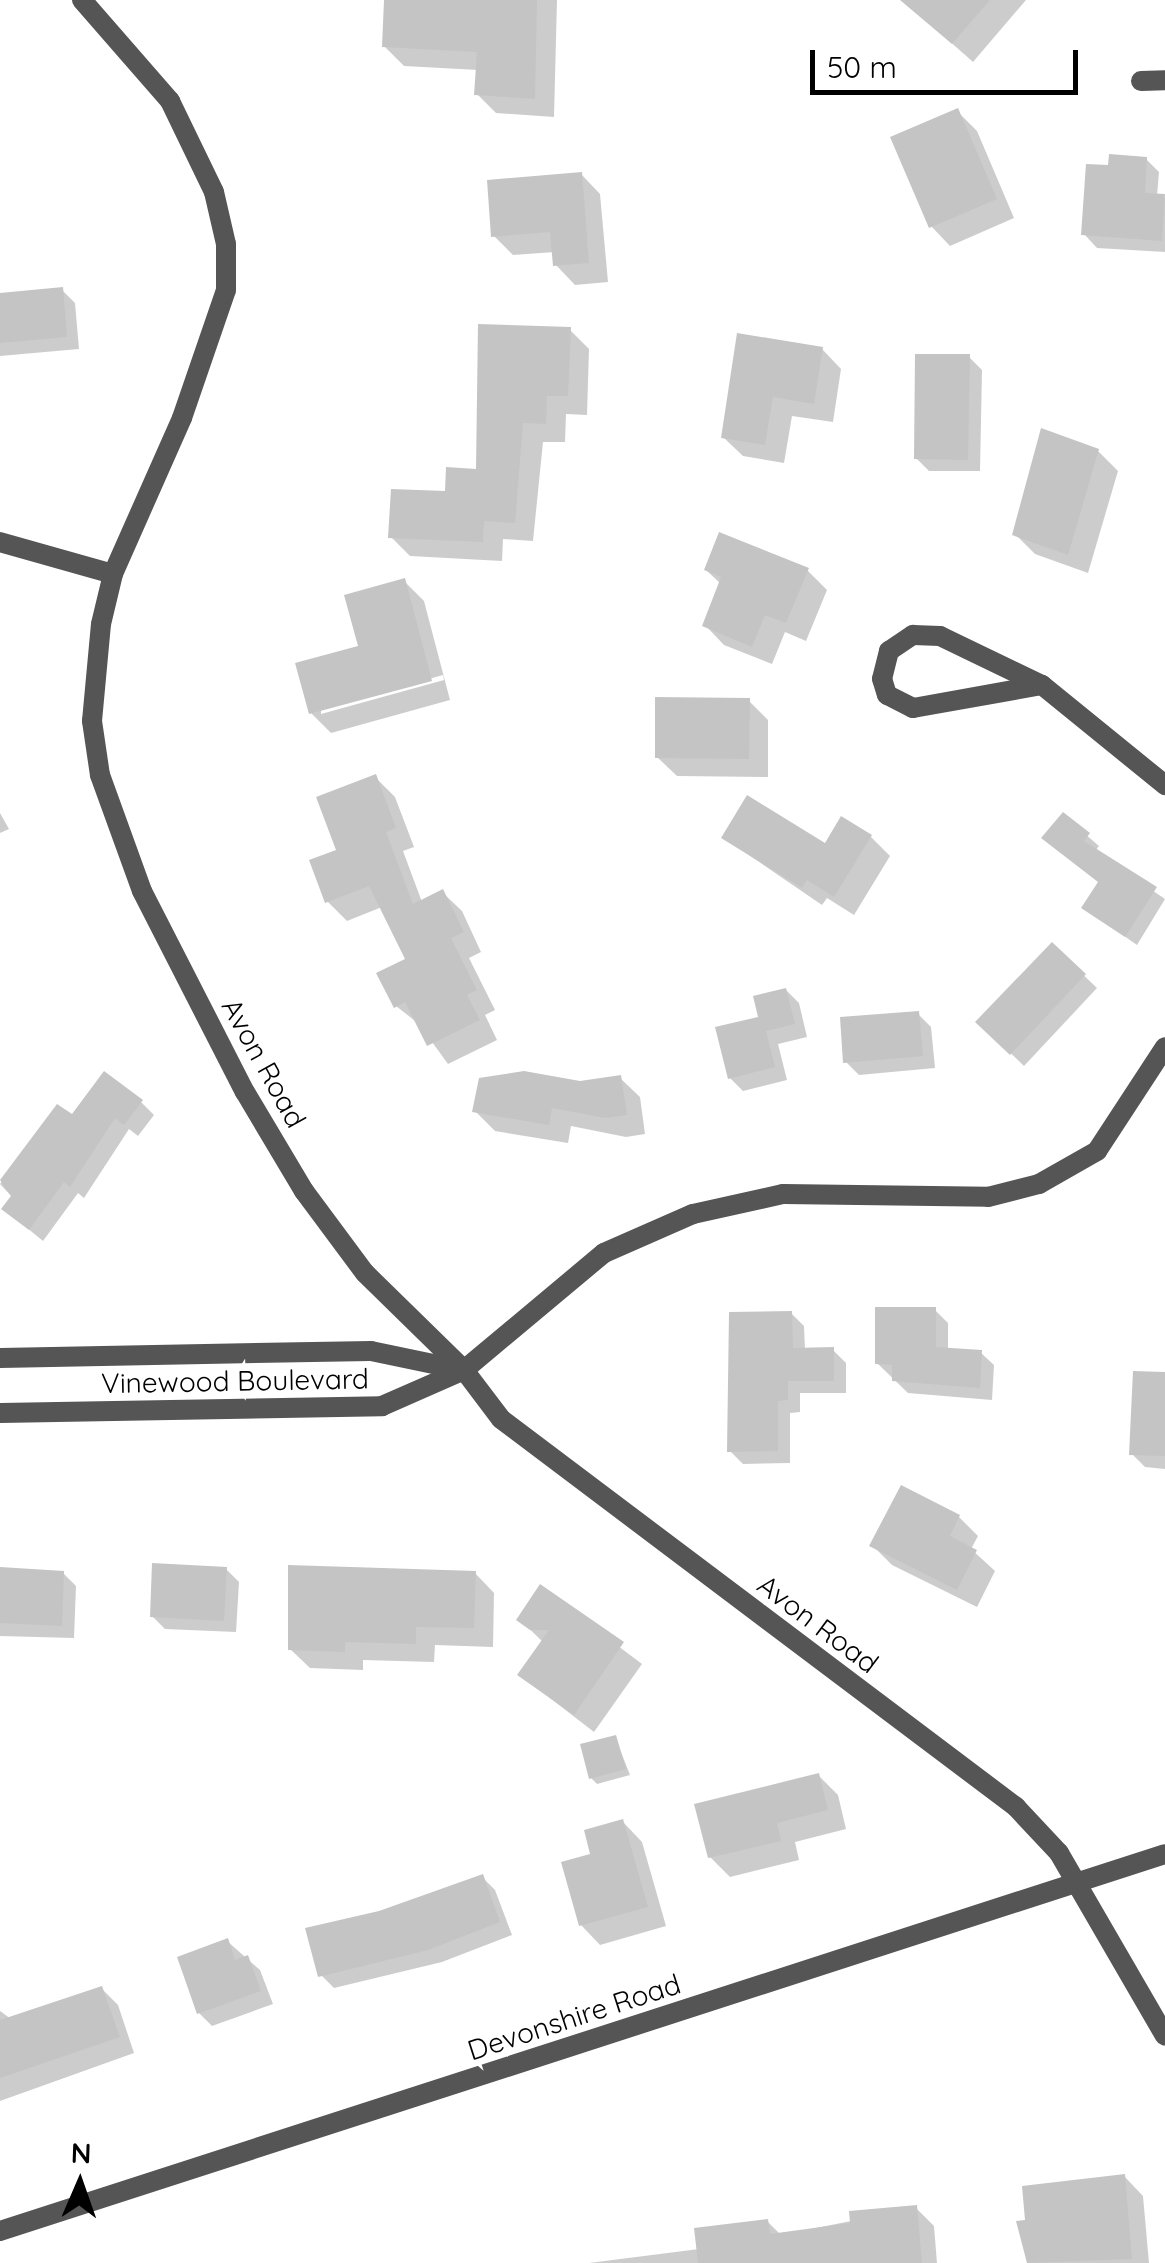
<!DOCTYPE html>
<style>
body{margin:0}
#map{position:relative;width:1165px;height:2263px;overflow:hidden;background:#fff;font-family:Quicksand,sans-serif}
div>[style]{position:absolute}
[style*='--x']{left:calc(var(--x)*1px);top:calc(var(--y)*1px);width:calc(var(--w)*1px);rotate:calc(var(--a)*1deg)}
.shadow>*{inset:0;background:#0003}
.building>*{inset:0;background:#c4c4c4}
.minor>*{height:20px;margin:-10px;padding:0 10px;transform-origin:10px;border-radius:10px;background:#555}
span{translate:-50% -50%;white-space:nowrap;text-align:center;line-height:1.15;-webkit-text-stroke:8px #fff;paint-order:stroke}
.street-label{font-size:28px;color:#000}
.north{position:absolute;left:30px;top:2133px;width:100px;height:100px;-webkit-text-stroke:8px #fff;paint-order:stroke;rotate:2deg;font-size:28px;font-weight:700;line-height:40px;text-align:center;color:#000}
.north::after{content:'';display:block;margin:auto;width:35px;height:45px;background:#000;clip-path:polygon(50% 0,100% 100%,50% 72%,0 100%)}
.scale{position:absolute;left:810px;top:50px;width:268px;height:45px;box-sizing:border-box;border:5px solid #000;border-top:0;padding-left:12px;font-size:30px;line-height:35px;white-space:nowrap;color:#000;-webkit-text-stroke:8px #fff;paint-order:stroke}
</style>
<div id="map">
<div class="shadow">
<div style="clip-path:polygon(387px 0,557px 0,554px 117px,496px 113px,477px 94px,478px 70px,404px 66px,384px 46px)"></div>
<div style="clip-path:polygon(903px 0,1026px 0,973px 62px)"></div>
<div style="clip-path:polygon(957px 111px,977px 131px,1014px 218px,950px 246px,931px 226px)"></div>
<div style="clip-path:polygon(1146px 159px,1159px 172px,1157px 196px,1165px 198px,1165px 252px,1097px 248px,1084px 234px,1111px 168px)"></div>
<div style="clip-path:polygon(581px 174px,600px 194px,608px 282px,575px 285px,556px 265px,555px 252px,513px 255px,494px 236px)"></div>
<div style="clip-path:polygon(62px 290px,75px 303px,79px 349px,0 356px,0 295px)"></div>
<div style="clip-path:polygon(570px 330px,589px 349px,587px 415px,566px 414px,565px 442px,543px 442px,533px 541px,503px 539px,502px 561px,410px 556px,391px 537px,479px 471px)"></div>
<div style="clip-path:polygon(822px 349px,841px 369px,833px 422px,792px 416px,784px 463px,743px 456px,723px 437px)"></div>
<div style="clip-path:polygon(969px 357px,982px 370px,980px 471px,929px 471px,916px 458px)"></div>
<div style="clip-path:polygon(1098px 451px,1118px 471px,1088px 573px,1035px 554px,1015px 534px)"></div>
<div style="clip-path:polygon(706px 570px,807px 570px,827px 590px,806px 641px,785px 632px,772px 664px,724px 645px,705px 625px,721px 584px)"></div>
<div style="clip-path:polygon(evenodd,404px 581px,424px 601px,450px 700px,331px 733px,311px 713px,404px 581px,443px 675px,444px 680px,321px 714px,321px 709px,443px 675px)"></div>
<div style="clip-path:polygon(749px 701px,768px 720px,768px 777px,677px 776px,657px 757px)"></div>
<div style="clip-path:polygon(375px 777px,395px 797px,414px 847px,403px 851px,422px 902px,442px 892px,462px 911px,481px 952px,469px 958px,495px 1010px,485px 1015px,497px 1040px,448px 1064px,419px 1024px,396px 1006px,408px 960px,382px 907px,347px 921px,327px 901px,339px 851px)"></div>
<div style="clip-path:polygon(0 813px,9px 829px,0 833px)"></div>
<div style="clip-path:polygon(1063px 815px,1099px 846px,1095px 851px,1165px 899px,1137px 945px,1084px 908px,1100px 883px)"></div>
<div style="clip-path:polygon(871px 837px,890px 856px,854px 915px,827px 898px,822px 905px,724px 838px,826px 846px)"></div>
<div style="clip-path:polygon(1052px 945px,1097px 988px,1024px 1066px,979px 1022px)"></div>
<div style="clip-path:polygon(786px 990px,799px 1003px,807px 1037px,778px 1044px,787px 1080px,743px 1091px,730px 1078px,761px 1019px)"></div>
<div style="clip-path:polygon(918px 1014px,931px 1027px,935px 1068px,859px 1075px,846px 1062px)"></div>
<div style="clip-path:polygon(620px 1078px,640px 1097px,645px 1134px,626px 1137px,571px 1126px,568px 1143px,495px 1131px,475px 1111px)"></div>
<div style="clip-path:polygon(141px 1102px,154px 1115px,138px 1136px,129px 1129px,84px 1198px,78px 1193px,43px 1241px,4px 1209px,13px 1198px,0 1184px,57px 1107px,72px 1118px)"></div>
<div style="clip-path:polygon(935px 1310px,948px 1323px,948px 1350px,980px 1352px,994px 1365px,992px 1400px,908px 1393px,877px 1363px)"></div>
<div style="clip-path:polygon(791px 1313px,804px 1326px,805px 1350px,833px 1350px,846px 1363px,846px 1393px,800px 1393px,800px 1412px,790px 1413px,790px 1463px,743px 1464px,730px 1451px)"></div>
<div style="clip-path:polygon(1165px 1375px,1165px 1469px,1145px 1467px,1132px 1454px)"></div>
<div style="clip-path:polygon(959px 1517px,978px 1536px,971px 1549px,995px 1571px,977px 1607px,892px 1565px,872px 1545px)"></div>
<div style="clip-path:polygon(226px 1569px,239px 1582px,236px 1632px,165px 1629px,152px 1616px)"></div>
<div style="clip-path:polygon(0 1571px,63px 1573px,76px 1586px,74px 1638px,0 1636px)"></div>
<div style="clip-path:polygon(475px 1573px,494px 1593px,493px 1647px,435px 1645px,434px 1662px,363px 1660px,363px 1670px,310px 1668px,290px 1649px)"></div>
<div style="clip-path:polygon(541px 1588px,642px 1664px,594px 1732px,520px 1675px,543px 1642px,519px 1619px)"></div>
<div style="clip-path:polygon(615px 1737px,630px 1775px,597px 1784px,591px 1778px)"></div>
<div style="clip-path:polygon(818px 1775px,838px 1795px,846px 1829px,795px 1842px,799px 1860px,730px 1877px,710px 1857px)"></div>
<div style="clip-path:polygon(623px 1822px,642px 1842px,666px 1926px,600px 1945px,581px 1925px)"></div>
<div style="clip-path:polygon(482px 1877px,495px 1890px,512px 1935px,442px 1962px,334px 1988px,321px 1975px,380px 1913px)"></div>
<div style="clip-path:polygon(227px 1941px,260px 1970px,273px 2004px,212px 2026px,199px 2013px)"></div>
<div style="clip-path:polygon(102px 1989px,118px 2005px,134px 2053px,0 2101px,0 2011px,11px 2019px)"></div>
<div style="clip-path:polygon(1124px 2176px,1143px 2196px,1149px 2263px,1029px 2263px,1018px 2223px)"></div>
<div style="clip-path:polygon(916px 2208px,934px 2226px,937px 2263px,589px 2263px,699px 2249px,767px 2221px,781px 2235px)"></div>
</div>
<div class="building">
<div style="clip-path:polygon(384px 0,537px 0,535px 99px,474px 95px,477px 52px,382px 47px)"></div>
<div style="clip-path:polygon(900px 0,990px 0,952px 44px)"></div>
<div style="clip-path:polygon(958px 108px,997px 199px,929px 228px,890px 137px)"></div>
<div style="clip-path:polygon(1109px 154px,1147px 157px,1145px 193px,1165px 194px,1162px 241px,1081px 235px,1086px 164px,1108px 165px)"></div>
<div style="clip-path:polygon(582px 172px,589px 263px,553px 266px,550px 232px,491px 237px,487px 180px)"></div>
<div style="clip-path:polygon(63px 287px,67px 337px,0 343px,0 293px)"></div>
<div style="clip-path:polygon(478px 324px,571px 327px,568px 396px,547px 396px,546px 424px,523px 423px,515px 523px,484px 521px,483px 542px,388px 538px,391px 489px,445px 491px,446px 467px,476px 469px)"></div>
<div style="clip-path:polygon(737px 333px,823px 347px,814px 404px,773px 397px,765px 445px,721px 438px)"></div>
<div style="clip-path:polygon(915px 354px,970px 354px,968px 460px,914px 459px)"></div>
<div style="clip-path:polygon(1041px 428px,1099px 449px,1068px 555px,1012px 535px)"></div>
<div style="clip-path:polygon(719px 532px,809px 568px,786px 623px,765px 615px,752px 647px,702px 626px,721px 577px,704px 570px)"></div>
<div style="clip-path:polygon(405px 578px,432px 681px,309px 714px,295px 663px,358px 646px,344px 595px)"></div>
<div style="clip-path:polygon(655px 697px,750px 698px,749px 759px,655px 758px)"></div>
<div style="clip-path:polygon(376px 774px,396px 828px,386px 832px,413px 904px,443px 889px,464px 932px,451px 938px,477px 990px,467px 995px,480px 1020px,427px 1046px,405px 1002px,394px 1008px,376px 973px,405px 959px,369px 886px,325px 903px,309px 860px,336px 850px,316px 797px)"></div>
<div style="clip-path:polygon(747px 795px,825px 843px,841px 816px,872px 835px,834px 897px,807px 880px,802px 888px,721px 838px)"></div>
<div style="clip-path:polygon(1063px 812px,1090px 833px,1084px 841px,1157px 887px,1125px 937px,1081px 908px,1098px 882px,1041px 838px)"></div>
<div style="clip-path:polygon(1052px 942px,1086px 974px,1010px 1055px,975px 1022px)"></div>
<div style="clip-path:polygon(786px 988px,795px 1024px,766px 1031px,775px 1067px,728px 1079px,715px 1027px,758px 1017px,753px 996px)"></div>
<div style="clip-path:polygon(919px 1011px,923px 1056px,843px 1063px,840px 1017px)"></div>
<div style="clip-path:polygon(104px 1071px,143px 1100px,124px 1125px,115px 1118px,70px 1187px,64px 1182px,29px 1230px,1px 1209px,11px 1196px,0 1180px,57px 1104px,72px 1114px)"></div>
<div style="clip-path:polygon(524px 1071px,580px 1081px,621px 1075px,627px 1115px,605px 1118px,552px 1108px,549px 1125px,472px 1112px,479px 1078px)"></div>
<div style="clip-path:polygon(875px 1307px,936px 1307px,936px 1347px,982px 1350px,980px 1388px,892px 1381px,892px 1365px,875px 1364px)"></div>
<div style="clip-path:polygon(792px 1311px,793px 1348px,834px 1347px,834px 1381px,788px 1381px,788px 1400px,778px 1401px,778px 1451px,727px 1452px,729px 1312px)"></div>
<div style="clip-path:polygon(1133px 1371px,1165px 1372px,1165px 1456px,1129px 1455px)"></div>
<div style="clip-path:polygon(901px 1485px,960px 1515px,950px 1536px,977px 1550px,957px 1590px,869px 1546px)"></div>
<div style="clip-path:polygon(152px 1563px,227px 1567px,224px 1621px,150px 1617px)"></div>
<div style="clip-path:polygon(288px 1565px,476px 1571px,474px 1628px,416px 1627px,416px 1644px,345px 1642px,345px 1652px,288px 1650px)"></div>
<div style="clip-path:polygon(0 1567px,64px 1571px,62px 1626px,0 1623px)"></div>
<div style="clip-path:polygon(540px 1584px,624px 1642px,574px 1715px,517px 1675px,549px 1630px,530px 1630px,516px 1620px)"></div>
<div style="clip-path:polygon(616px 1735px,626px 1769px,589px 1779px,580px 1744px)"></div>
<div style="clip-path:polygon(819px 1773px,828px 1810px,777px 1823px,781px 1841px,708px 1858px,694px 1804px)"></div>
<div style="clip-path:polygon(623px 1819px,648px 1907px,579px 1926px,561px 1862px,590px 1854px,584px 1830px)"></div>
<div style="clip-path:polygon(483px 1874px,500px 1922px,428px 1950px,318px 1977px,305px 1928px,379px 1911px)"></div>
<div style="clip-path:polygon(228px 1938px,235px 1960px,248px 1955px,261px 1991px,197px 2014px,177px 1957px)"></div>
<div style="clip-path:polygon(102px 1986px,120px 2037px,0 2078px,0 2020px)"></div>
<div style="clip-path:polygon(1125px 2174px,1132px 2259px,1027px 2263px,1016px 2221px,1025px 2220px,1022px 2186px)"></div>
<div style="clip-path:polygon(917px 2205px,922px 2263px,698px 2263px,694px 2228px,768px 2219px,770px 2234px,850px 2223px,849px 2211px)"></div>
</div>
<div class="minor">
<div style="--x:82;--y:0;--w:134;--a:48.9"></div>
<div style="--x:170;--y:101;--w:101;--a:64.2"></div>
<div style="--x:214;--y:192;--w:53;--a:77"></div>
<div style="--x:226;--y:244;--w:46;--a:90"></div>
<div style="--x:226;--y:290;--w:135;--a:109"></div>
<div style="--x:182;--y:418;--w:171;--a:113.9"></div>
<div style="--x:113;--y:574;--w:51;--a:103.5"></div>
<div style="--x:101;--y:624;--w:97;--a:95.3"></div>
<div style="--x:92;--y:721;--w:55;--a:81.6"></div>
<div style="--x:100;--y:775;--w:123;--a:70.1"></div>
<div style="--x:142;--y:891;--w:226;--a:62.9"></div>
<div style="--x:245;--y:1092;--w:115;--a:59.2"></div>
<div style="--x:304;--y:1191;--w:102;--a:53.4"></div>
<div style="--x:365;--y:1273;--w:139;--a:44.4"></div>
<div style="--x:464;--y:1370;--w:61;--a:52.9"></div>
<div style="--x:501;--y:1419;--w:645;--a:36.99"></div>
<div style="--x:1016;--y:1807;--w:63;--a:46.9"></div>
<div style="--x:1059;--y:1853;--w:211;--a:59.9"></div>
<div style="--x:1141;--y:81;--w:24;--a:-2"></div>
<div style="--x:0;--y:542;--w:117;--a:15.8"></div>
<div style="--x:1042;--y:685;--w:131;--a:169.9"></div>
<div style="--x:913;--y:708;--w:29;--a:-153"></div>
<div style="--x:887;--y:695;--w:17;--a:-107"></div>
<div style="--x:882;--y:679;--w:29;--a:-76"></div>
<div style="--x:889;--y:651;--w:29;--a:-34"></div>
<div style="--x:913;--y:635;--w:27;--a:2"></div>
<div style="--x:940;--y:636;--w:113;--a:25.7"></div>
<div style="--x:1042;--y:685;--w:159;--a:39.1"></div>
<div style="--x:0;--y:1358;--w:371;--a:-1.1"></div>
<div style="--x:371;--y:1351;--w:93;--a:11.8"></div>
<div style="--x:0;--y:1413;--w:382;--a:-1"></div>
<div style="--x:382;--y:1406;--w:90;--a:-23.7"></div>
<div style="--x:464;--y:1370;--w:182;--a:-39.9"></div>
<div style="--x:604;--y:1253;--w:97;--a:-23.7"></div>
<div style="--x:693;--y:1214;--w:92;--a:-12.5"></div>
<div style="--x:783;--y:1194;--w:205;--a:0.8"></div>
<div style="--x:988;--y:1197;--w:53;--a:-14.3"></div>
<div style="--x:1039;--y:1184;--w:67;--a:-29.6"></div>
<div style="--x:1097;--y:1151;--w:124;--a:-56.8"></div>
<div style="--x:0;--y:2231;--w:1224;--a:-17.93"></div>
</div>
<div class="street-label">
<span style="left:264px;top:1063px;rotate:61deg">Avon Road</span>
<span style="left:235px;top:1381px;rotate:-1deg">Vinewood Boulevard</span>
<span style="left:818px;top:1624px;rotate:37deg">Avon Road</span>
<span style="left:574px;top:2017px;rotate:-18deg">Devonshire Road</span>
</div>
<div class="north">N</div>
<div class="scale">50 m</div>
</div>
